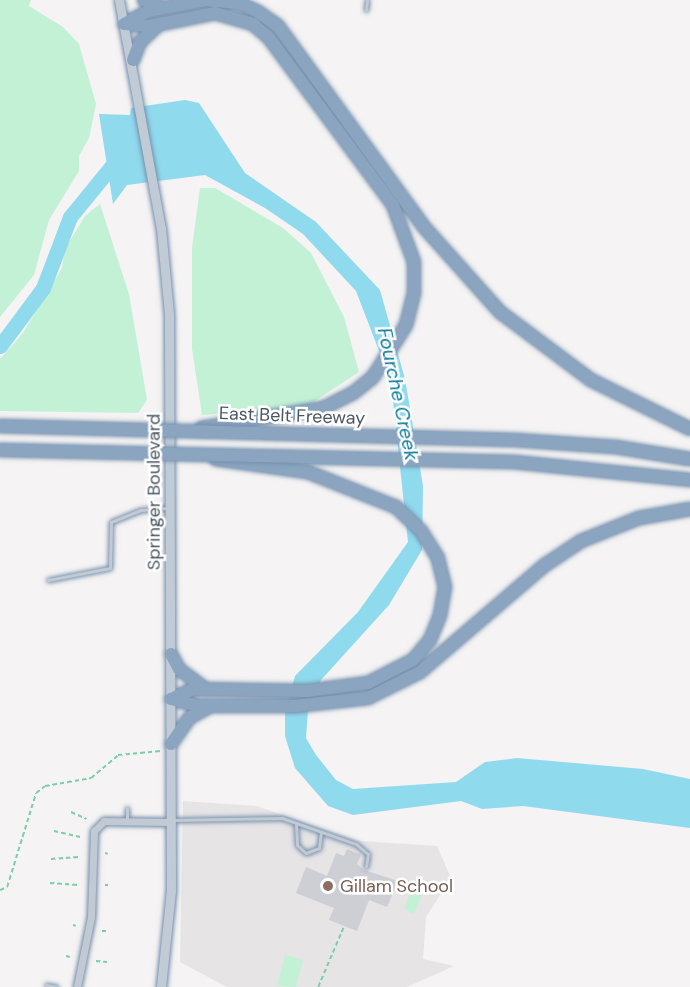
<!DOCTYPE html>
<style>
body{margin:0}
#map{position:relative;width:690px;height:987px;overflow:hidden;background:#f5f3f3;font-family:"DM Sans",sans-serif}
div>[style]{position:absolute}
[style*='--x']{left:calc(var(--x)*1px);top:calc(var(--y)*1px);width:calc(var(--w)*1px);rotate:calc(var(--a)*1deg)}
.education>*{inset:0;background:#e6e4e5}
.green>*{inset:0;background:#c3f1d5}
.water>*{inset:0;background:#90daee}
.river>*{height:15px;margin:-7.5px;padding:0 7.5px;transform-origin:7.5px;border-radius:7.5px;background:#90daee}
.building>*{inset:0;background:#cdcfd5}
.path>*{height:1.5px;margin-top:-0.75px;transform-origin:0;background:repeating-linear-gradient(90deg,#7ad0a6 0 4.5px,transparent 0 7.5px)}
.roads{filter:drop-shadow(0 0 2px #7690ad) drop-shadow(0 0 2px #7690ad)}
.lane>*{height:3px;margin:-1.5px;padding:0 1.5px;transform-origin:1.5px;border-radius:1.5px;background:#c1cad2}
.street>*{height:7px;margin:-3.5px;padding:0 3.5px;transform-origin:3.5px;border-radius:3.5px;background:#c1cad2}
.secondary>*{height:9px;margin:-4.5px;padding:0 4.5px;transform-origin:4.5px;border-radius:4.5px;background:#c1cbd6}
.highway>*{height:12px;margin:-6px;padding:0 6px;transform-origin:6px;border-radius:6px;background:#8ba5c1}
.bridges{filter:drop-shadow(0 0 2px #7690ad) drop-shadow(0 0 2px #7690ad)}
.highway-bridge>*{height:12px;margin:-6px;padding:0 6px;transform-origin:6px;border-radius:6px;background:#8ba5c1}
.dots>*{width:16px;height:16px;translate:-50% -50%;box-sizing:border-box;border:3px solid #fff;border-radius:50%}
span{translate:-50% -50%;white-space:nowrap;text-align:center;line-height:1.15;-webkit-text-stroke:5px #fff;paint-order:stroke}
.street-label{font-size:18px;color:#4a5661}
.education-label{font-size:18px;color:#785e54}
.left{translate:0 -50%;text-align:left}
.water-label{font-size:20px;color:#0c7c9b;font-style:italic}
</style>
<div id="map">
<div class="education">
<div style="clip-path:polygon(183px 801px,256px 806px,360px 841px,437px 846px,451px 878px,426px 917px,423px 959px,454px 966px,407px 987px,227px 987px,180px 962px)"></div>
</div>
<div class="green">
<div style="clip-path:polygon(0 0,31px 0,29px 6px,63px 27px,79px 44px,96px 104px,89px 138px,79px 156px,79px 171px,49px 220px,34px 275px,0 317px)"></div>
<div style="clip-path:polygon(200px 188px,215px 188px,283px 228px,311px 253px,344px 317px,359px 372px,304px 408px,202px 415px,192px 349px,192px 248px)"></div>
<div style="clip-path:polygon(100px 204px,129px 294px,147px 400px,138px 413px,0 411px,0 359px,23px 333px,62px 268px,65px 249px,85px 216px)"></div>
<div style="clip-path:polygon(414px 884px,425px 888px,414px 914px,404px 909px)"></div>
<div style="clip-path:polygon(285px 955px,303px 960px,296px 987px,277px 986px)"></div>
</div>
<div class="water">
<div style="clip-path:polygon(185px 100px,199px 103px,245px 173px,316px 222px,380px 290px,405px 379px,423px 486px,422px 550px,389px 605px,321px 680px,308px 711px,306px 738px,316px 755px,336px 780px,353px 789px,456px 782px,485px 762px,517px 758px,643px 769px,690px 779px,690px 828px,523px 806px,482px 809px,461px 801px,353px 815px,328px 806px,295px 768px,285px 736px,285px 712px,295px 676px,358px 612px,408px 542px,391px 382px,356px 291px,303px 234px,265px 208px,205px 175px,127px 185px,113px 204px,99px 114px,130px 115px,131px 108px)"></div>
</div>
<div class="river">
<div style="--x:0;--y:346;--w:72;--a:-53.4"></div>
<div style="--x:43;--y:288;--w:76;--a:-69.2"></div>
<div style="--x:70;--y:217;--w:79;--a:-50.7"></div>
</div>
<div class="building">
<div style="clip-path:polygon(347px 849px,361px 855px,357px 864px,364px 870px,398px 881px,387px 907px,369px 900px,357px 931px,329px 920px,334px 908px,296px 893px,306px 867px,327px 876px,336px 853px,344px 856px)"></div>
</div>
<div class="path">
<div style="--x:71;--y:812;--w:17;--a:24"></div>
<div style="--x:54;--y:831;--w:27;--a:13"></div>
<div style="--x:105;--y:853;--w:3;--a:18"></div>
<div style="--x:51;--y:859;--w:28;--a:-4"></div>
<div style="--x:50;--y:883;--w:29;--a:4"></div>
<div style="--x:105;--y:885;--w:3;--a:0"></div>
<div style="--x:0;--y:890;--w:8;--a:-23"></div>
<div style="--x:7;--y:887;--w:98;--a:-72.9"></div>
<div style="--x:36;--y:793;--w:11;--a:-38"></div>
<div style="--x:45;--y:786;--w:47;--a:-9.9"></div>
<div style="--x:91;--y:778;--w:35;--a:-40"></div>
<div style="--x:118;--y:755;--w:43;--a:-5.3"></div>
<div style="--x:73;--y:925;--w:3;--a:18"></div>
<div style="--x:102;--y:931;--w:5;--a:0"></div>
<div style="--x:66;--y:956;--w:4;--a:14"></div>
<div style="--x:96;--y:961;--w:11;--a:5"></div>
<div style="--x:318;--y:987;--w:66;--a:-66.9"></div>
</div>
<div class="roads">
<div class="lane">
<div style="--x:366;--y:10;--w:10;--a:-84"></div>
<div style="--x:48;--y:580;--w:63;--a:-11"></div>
<div style="--x:110;--y:568;--w:46;--a:-88.8"></div>
<div style="--x:111;--y:522;--w:32;--a:-22"></div>
<div style="--x:141;--y:510;--w:27;--a:-4"></div>
<div style="--x:127;--y:808;--w:13;--a:90"></div>
<div style="--x:172;--y:820;--w:110;--a:-1"></div>
<div style="--x:282;--y:818;--w:78;--a:19.4"></div>
<div style="--x:356;--y:844;--w:16;--a:40"></div>
<div style="--x:368;--y:854;--w:13;--a:99"></div>
<div style="--x:296;--y:824;--w:21;--a:87"></div>
<div style="--x:297;--y:845;--w:12;--a:42"></div>
<div style="--x:306;--y:853;--w:14;--a:-21"></div>
<div style="--x:319;--y:848;--w:16;--a:-83"></div>
<div style="--x:46;--y:985;--w:11;--a:10"></div>
</div>
<div class="street">
<div style="--x:77;--y:987;--w:71;--a:-78.7"></div>
<div style="--x:91;--y:917;--w:86;--a:-88"></div>
<div style="--x:94;--y:831;--w:14;--a:-45"></div>
<div style="--x:104;--y:821;--w:66;--a:0.9"></div>
</div>
<div class="secondary">
<div style="--x:119;--y:0;--w:232;--a:79.6"></div>
<div style="--x:161;--y:228;--w:87;--a:84.7"></div>
<div style="--x:169;--y:315;--w:575;--a:89.8"></div>
<div style="--x:171;--y:890;--w:98;--a:95.9"></div>
</div>
<div class="highway">
<div style="--x:144;--y:0;--w:21;--a:23"></div>
<div style="--x:124;--y:24;--w:27;--a:-28"></div>
<div style="--x:148;--y:11;--w:58;--a:-10.9"></div>
<div style="--x:205;--y:0;--w:34;--a:5"></div>
<div style="--x:239;--y:3;--w:21;--a:25"></div>
<div style="--x:258;--y:12;--w:24;--a:35"></div>
<div style="--x:278;--y:26;--w:248;--a:54"></div>
<div style="--x:424;--y:227;--w:114;--a:48.2"></div>
<div style="--x:500;--y:312;--w:114;--a:36.8"></div>
<div style="--x:591;--y:380;--w:110;--a:26.3"></div>
<div style="--x:125;--y:24;--w:25;--a:5"></div>
<div style="--x:150;--y:26;--w:66;--a:-11.3"></div>
<div style="--x:215;--y:13;--w:40;--a:16"></div>
<div style="--x:253;--y:24;--w:21;--a:41"></div>
<div style="--x:269;--y:38;--w:208;--a:53.4"></div>
<div style="--x:393;--y:205;--w:61;--a:69.8"></div>
<div style="--x:414;--y:262;--w:31;--a:90"></div>
<div style="--x:414;--y:293;--w:33;--a:104"></div>
<div style="--x:406;--y:325;--w:62;--a:122.4"></div>
<div style="--x:373;--y:377;--w:26;--a:141"></div>
<div style="--x:353;--y:393;--w:33;--a:153"></div>
<div style="--x:324;--y:408;--w:124;--a:170.7"></div>
<div style="--x:133;--y:60;--w:19;--a:-69"></div>
<div style="--x:140;--y:42;--w:25;--a:-43"></div>
<div style="--x:171;--y:654;--w:17;--a:62"></div>
<div style="--x:179;--y:669;--w:34;--a:37"></div>
<div style="--x:171;--y:699;--w:24;--a:-24"></div>
<div style="--x:193;--y:689;--w:114;--a:1"></div>
<div style="--x:307;--y:691;--w:62;--a:-7.5"></div>
<div style="--x:368;--y:683;--w:51;--a:-27.1"></div>
<div style="--x:413;--y:660;--w:26;--a:-50"></div>
<div style="--x:430;--y:640;--w:27;--a:-68"></div>
<div style="--x:440;--y:615;--w:28;--a:-80"></div>
<div style="--x:445;--y:587;--w:30;--a:-104"></div>
<div style="--x:438;--y:558;--w:32;--a:-122"></div>
<div style="--x:421;--y:531;--w:35;--a:-136"></div>
<div style="--x:396;--y:507;--w:95;--a:-158.3"></div>
<div style="--x:308;--y:472;--w:93;--a:-172"></div>
<div style="--x:171;--y:699;--w:30;--a:14"></div>
<div style="--x:200;--y:706;--w:95;--a:0"></div>
<div style="--x:295;--y:706;--w:73;--a:-6.3"></div>
<div style="--x:368;--y:698;--w:58;--a:-26.6"></div>
<div style="--x:420;--y:672;--w:165;--a:-40.6"></div>
<div style="--x:545;--y:565;--w:43;--a:-33.7"></div>
<div style="--x:581;--y:541;--w:62;--a:-21.6"></div>
<div style="--x:639;--y:518;--w:52;--a:-10"></div>
<div style="--x:171;--y:744;--w:32;--a:-55"></div>
<div style="--x:189;--y:718;--w:23;--a:-29"></div>
</div>
</div>
<div class="bridges">
<div class="highway-bridge">
<div style="--x:0;--y:426;--w:515;--a:1.56"></div>
<div style="--x:515;--y:440;--w:101;--a:4"></div>
<div style="--x:616;--y:447;--w:75;--a:9.2"></div>
<div style="--x:0;--y:450;--w:514;--a:1.34"></div>
<div style="--x:514;--y:462;--w:177;--a:5.8"></div>
</div>
</div>
<div class="dots">
<div style="left:328px;top:886px;background:#8d6e63"></div>
</div>
<div class="street-label">
<span style="left:292px;top:416px;rotate:2deg">East Belt Freeway</span>
<span style="left:154px;top:492px;rotate:-90deg">Springer Boulevard</span>
</div>
<div class="education-label">
<span class="left" style="left:340px;top:886px">Gillam School</span>
</div>
<div class="water-label">
<span style="left:398px;top:394px;rotate:78deg">Fourche Creek</span>
</div>
</div>
